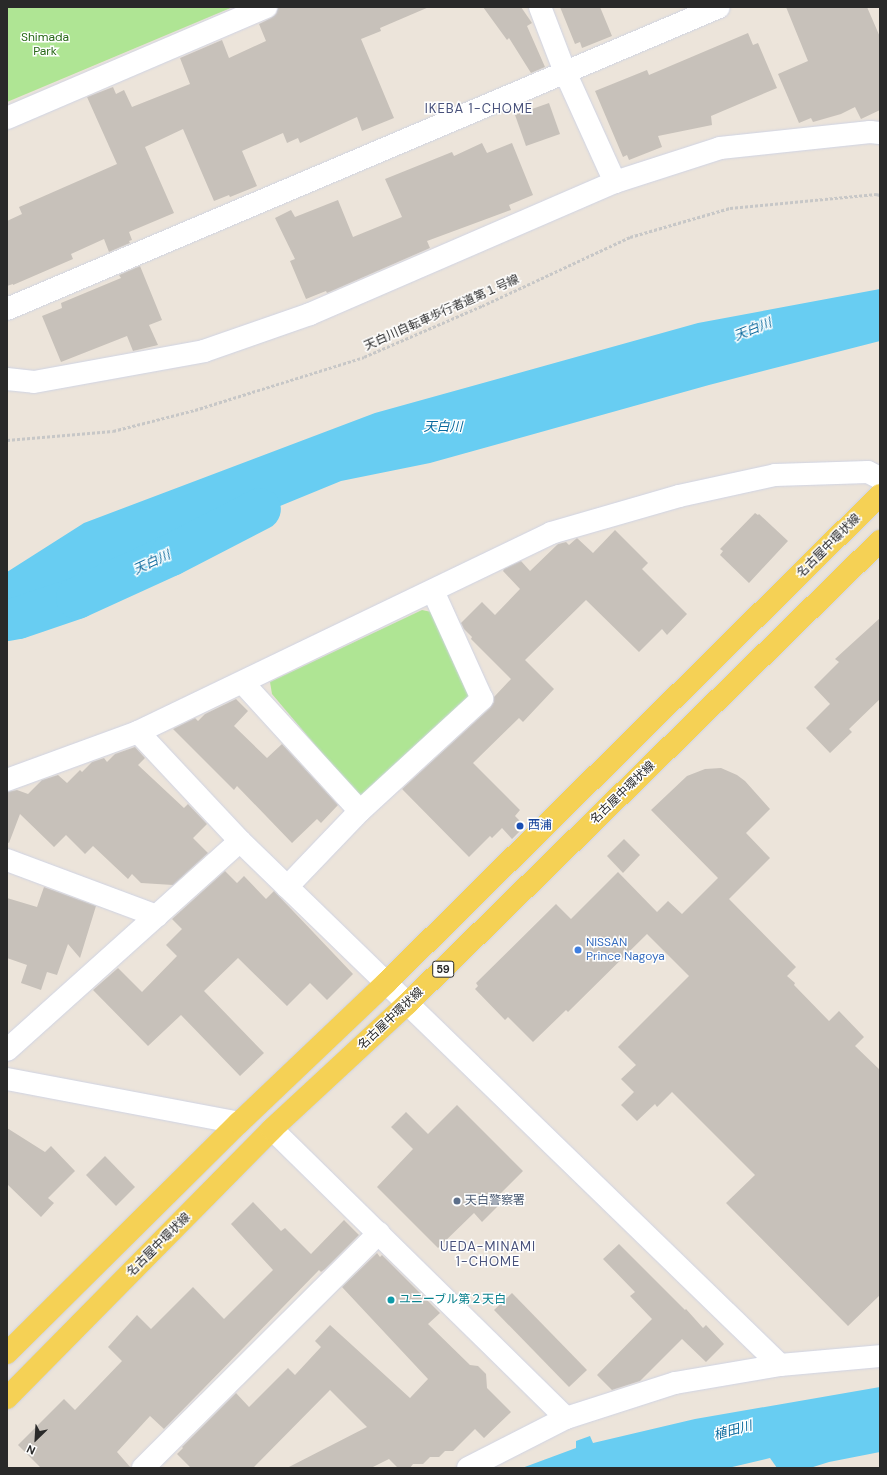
<!DOCTYPE html>
<meta charset="utf-8">
<style>
body{margin:0}
#map{position:relative;width:887px;height:1475px;overflow:hidden;background:#ece4da;font-family:"DM Sans","Noto Sans JP",sans-serif}
div>[style]{position:absolute}
[style*='--x']{left:calc(var(--x)*1px);top:calc(var(--y)*1px);width:calc(var(--w)*1px);rotate:calc(var(--a)*1deg)}
.green>*{inset:0;background:#afe594}
.water>*{inset:0;background:#68cdf2}
.river>*{height:42px;margin:-21px;padding:0 21px;transform-origin:21px;border-radius:21px;background:#68cdf2}
.building>*{inset:0;background:#c7c1ba}
.path>*{height:2.5px;margin-top:-1.25px;transform-origin:0;background:repeating-linear-gradient(90deg,#c7c7c7 0 3px,transparent 0 5px)}
.roads{filter:drop-shadow(0 0 1px #cfd3e3) drop-shadow(0 0 1px #cfd3e3)}
.minor>*{height:22px;margin:-11px;padding:0 11px;transform-origin:11px;border-radius:11px;background:#fff}
.tertiary>*{height:22px;margin:-11px;padding:0 11px;transform-origin:11px;border-radius:11px;background:#fff}
.primary>*{height:22px;margin:-11px;padding:0 11px;transform-origin:11px;border-radius:11px;background:#f5d155}
.dots>*{width:11px;height:11px;translate:-50% -50%;box-sizing:border-box;border:2px solid #fff;border-radius:50%}
span{translate:-50% -50%;white-space:nowrap;text-align:center;line-height:1.15;-webkit-text-stroke:3px #fff;paint-order:stroke}
.shield-label span{padding:1px 3px;background:#fff;border:1px solid;border-radius:3px;-webkit-text-stroke-width:0}
.shield-label{font-size:11px;color:#292929;font-weight:700}
.park-label{font-size:12px;color:#276817}
.street-label{font-size:12px;color:#292929}
.transit-label{font-size:12px;color:#164399}
.left{translate:0 -50%;text-align:left}
.shop-label{font-size:12px;color:#366cbe}
.service-label{font-size:12px;color:#4e5e75}
.culture-label{font-size:12px;color:#0d838f}
.neighbourhood-label{font-size:13px;color:#48517b;letter-spacing:1px}
.water-label{font-size:13px;color:#08699d;font-style:italic}
.frame{position:absolute;inset:0;border:8px solid #292929;pointer-events:none}
.north{position:absolute;left:16px;top:1419px;width:40px;height:40px;-webkit-text-stroke:3px #fff;paint-order:stroke;rotate:205deg;font-size:11px;font-weight:700;line-height:16px;text-align:center;color:#292929}
.north::after{content:'';display:block;margin:auto;width:14px;height:18px;background:#292929;clip-path:polygon(50% 0,100% 100%,50% 72%,0 100%)}
</style>
<div id="map">
<div class="green">
<div style="clip-path:polygon(7px 7px,233px 7px,7px 102px)"></div>
<div style="clip-path:polygon(422px 610px,436px 613px,474px 700px,360px 798px,272px 694px,270px 682px)"></div>
</div>
<div class="water">
<div style="clip-path:polygon(880px 289px,880px 341px,709px 385px,430px 463px,341px 481px,7px 618px,7px 572px,84px 523px,375px 413px,698px 323px)"></div>
<div style="clip-path:polygon(880px 1387px,880px 1452px,829px 1462px,810px 1468px,777px 1468px,770px 1458px,728px 1468px,522px 1468px,576px 1448px,576px 1441px,590px 1436px,593px 1443px,695px 1419px)"></div>
</div>
<div class="river">
<div style="--x:7;--y:620;--w:11;--a:-10"></div>
<div style="--x:18;--y:618;--w:62;--a:-18.7"></div>
<div style="--x:77;--y:598;--w:103;--a:-24.6"></div>
<div style="--x:171;--y:555;--w:100;--a:-27.3"></div>
</div>
<div class="building">
<div style="clip-path:polygon(281px 7px,429px 7px,380px 28px,381px 31px,361px 39px,394px 118px,362px 131px,357px 117px,300px 143px,298px 138px,287px 143px,283px 133px,242px 151px,257px 186px,230px 197px,229px 195px,214px 201px,183px 129px,145px 147px,174px 213px,129px 232px,132px 240px,129px 241px,130px 243px,109px 252px,104px 239px,71px 254px,73px 259px,13px 285px,13px 284px,7px 286px,7px 221px,22px 214px,19px 207px,117px 164px,87px 97px,113px 87px,116px 94px,124px 90px,132px 107px,190px 84px,180px 58px,222px 40px,229px 58px,266px 41px,259px 24px,271px 18px,276px 14px,278px 8px)"></div>
<div style="clip-path:polygon(483px 7px,521px 7px,532px 23px,527px 26px,545px 67px,531px 73px,509px 38px,507px 40px)"></div>
<div style="clip-path:polygon(560px 7px,600px 7px,612px 36px,582px 48px,580px 42px,575px 44px)"></div>
<div style="clip-path:polygon(786px 7px,867px 7px,880px 37px,880px 110px,861px 119px,855px 107px,841px 114px,813px 122px,811px 118px,799px 123px,778px 74px,808px 61px)"></div>
<div style="clip-path:polygon(748px 33px,753px 45px,758px 43px,777px 88px,711px 116px,712px 125px,658px 136px,662px 147px,629px 160px,627px 155px,623px 157px,595px 91px,647px 70px,649px 75px)"></div>
<div style="clip-path:polygon(549px 103px,560px 134px,526px 146px,515px 115px)"></div>
<div style="clip-path:polygon(482px 143px,487px 153px,512px 143px,533px 195px,509px 205px,511px 210px,427px 241px,430px 248px,327px 293px,326px 291px,306px 299px,290px 261px,295px 259px,275px 218px,291px 210px,295px 217px,338px 200px,353px 237px,402px 217px,385px 179px,452px 152px,454px 156px)"></div>
<div style="clip-path:polygon(140px 266px,162px 320px,149px 325px,158px 345px,133px 351px,127px 336px,61px 362px,42px 316px,62px 308px,61px 303px,121px 278px,119px 275px)"></div>
<div style="clip-path:polygon(755px 513px,758px 515px,759px 514px,788px 541px,749px 583px,720px 555px,723px 551px,720px 549px)"></div>
<div style="clip-path:polygon(615px 530px,648px 563px,642px 569px,687px 614px,667px 635px,662px 629px,639px 652px,586px 600px,525px 660px,554px 689px,523px 722px,519px 718px,473px 763px,520px 810px,515px 816px,525px 826px,512px 839px,502px 828px,492px 838px,490px 836px,469px 857px,402px 789px,490px 708px,494px 702px,494px 697px,511px 679px,471px 639px,472px 637px,464px 629px,461px 623px,482px 602px,495px 615px,520px 589px,503px 571px,504px 569px,521px 561px,530px 571px,558px 544px,566px 542px,569px 545px,577px 538px,593px 553px)"></div>
<div style="clip-path:polygon(880px 618px,880px 699px,849px 729px,852px 732px,830px 753px,806px 728px,830px 704px,814px 687px,839px 662px,835px 659px)"></div>
<div style="clip-path:polygon(236px 699px,248px 711px,234px 726px,267px 758px,282px 744px,338px 805px,321px 823px,317px 819px,292px 843px,237px 786px,234px 790px,173px 729px,195px 718px,198px 721px,205px 714px)"></div>
<div style="clip-path:polygon(135px 747px,145px 758px,138px 765px,184px 808px,188px 804px,207px 824px,193px 838px,208px 853px,173px 885px,141px 883px,132px 874px,128px 879px,93px 846px,85px 854px,66px 835px,54px 847px,20px 814px,9px 843px,7px 842px,7px 792px,17px 790px,28px 794px,42px 780px,58px 775px,67px 783px,80px 770px,82px 772px,92px 762px,104px 758px,107px 762px,115px 754px)"></div>
<div style="clip-path:polygon(721px 768px,737px 775px,745px 781px,770px 809px,746px 833px,770px 858px,729px 899px,796px 967px,787px 976px,795px 983px,794px 985px,829px 1021px,839px 1011px,864px 1037px,855px 1046px,880px 1070px,880px 1295px,848px 1326px,726px 1203px,755px 1175px,672px 1092px,657px 1107px,655px 1104px,637px 1121px,621px 1105px,634px 1092px,621px 1079px,636px 1065px,618px 1047px,689px 976px,647px 934px,568px 1012px,566px 1010px,533px 1042px,508px 1017px,505px 1020px,475px 989px,478px 986px,476px 983px,556px 904px,571px 919px,618px 872px,657px 912px,668px 901px,682px 914px,718px 878px,651px 810px,687px 776px,705px 769px)"></div>
<div style="clip-path:polygon(624px 839px,640px 855px,623px 873px,607px 856px)"></div>
<div style="clip-path:polygon(225px 871px,237px 883px,244px 876px,266px 899px,274px 891px,353px 974px,327px 1000px,310px 983px,287px 1006px,238px 958px,204px 991px,264px 1053px,240px 1076px,181px 1015px,148px 1046px,93px 990px,118px 968px,142px 992px,177px 956px,166px 945px,182px 929px,172px 919px)"></div>
<div style="clip-path:polygon(44px 887px,96px 906px,80px 958px,68px 944px,57px 975px,47px 972px,41px 990px,21px 983px,27px 965px,7px 958px,7px 898px,37px 907px)"></div>
<div style="clip-path:polygon(457px 1105px,523px 1171px,498px 1196px,503px 1201px,482px 1222px,474px 1213px,438px 1248px,377px 1187px,413px 1149px,391px 1127px,406px 1112px,428px 1134px)"></div>
<div style="clip-path:polygon(7px 1128px,45px 1152px,51px 1146px,75px 1171px,48px 1198px,54px 1203px,41px 1217px,7px 1184px)"></div>
<div style="clip-path:polygon(105px 1156px,135px 1187px,116px 1206px,86px 1175px)"></div>
<div style="clip-path:polygon(253px 1202px,281px 1231px,285px 1228px,311px 1254px,344px 1220px,359px 1235px,325px 1269px,321px 1272px,319px 1270px,164px 1429px,150px 1416px,117px 1452px,131px 1468px,41px 1468px,18px 1445px,64px 1399px,75px 1410px,122px 1361px,108px 1347px,137px 1315px,151px 1329px,193px 1287px,224px 1319px,273px 1270px,231px 1224px)"></div>
<div style="clip-path:polygon(619px 1244px,685px 1310px,686px 1309px,703px 1328px,706px 1325px,724px 1344px,706px 1362px,682px 1339px,640px 1381px,612px 1390px,597px 1375px,652px 1319px,630px 1296px,635px 1292px,603px 1259px)"></div>
<div style="clip-path:polygon(377px 1253px,380px 1257px,382px 1255px,440px 1313px,428px 1324px,470px 1365px,478px 1366px,486px 1374px,487px 1388px,511px 1412px,484px 1438px,475px 1429px,453px 1451px,445px 1451px,439px 1457px,430px 1457px,423px 1464px,413px 1464px,410px 1468px,398px 1468px,389px 1459px,371px 1468px,287px 1468px,367px 1427px,330px 1390px,253px 1468px,191px 1468px,177px 1454px,183px 1448px,182px 1447px,236px 1393px,249px 1407px,288px 1368px,295px 1375px,321px 1347px,315px 1341px,330px 1325px,410px 1398px,428px 1379px,342px 1287px)"></div>
<div style="clip-path:polygon(512px 1293px,587px 1370px,569px 1387px,494px 1310px)"></div>
</div>
<div class="path">
<div style="--x:7;--y:440;--w:106;--a:-4.9"></div>
<div style="--x:113;--y:431;--w:85;--a:-14.4"></div>
<div style="--x:195;--y:410;--w:177;--a:-17.4"></div>
<div style="--x:364;--y:357;--w:129;--a:-23.4"></div>
<div style="--x:482;--y:306;--w:163;--a:-25"></div>
<div style="--x:630;--y:237;--w:104;--a:-16.2"></div>
<div style="--x:730;--y:208;--w:147;--a:-5.5"></div>
<div style="--x:876;--y:194;--w:4;--a:14"></div>
</div>
<div class="roads">
<div class="minor">
<div style="--x:540;--y:7;--w:70;--a:69"></div>
<div style="--x:565;--y:72;--w:121;--a:65.6"></div>
<div style="--x:7;--y:118;--w:282;--a:-23.2"></div>
<div style="--x:7;--y:379;--w:27;--a:6"></div>
<div style="--x:34;--y:382;--w:173;--a:-10.3"></div>
<div style="--x:204;--y:351;--w:112;--a:-19.2"></div>
<div style="--x:310;--y:314;--w:332;--a:-23.4"></div>
<div style="--x:615;--y:182;--w:110;--a:-17.9"></div>
<div style="--x:720;--y:148;--w:151;--a:-6.1"></div>
<div style="--x:870;--y:132;--w:10;--a:6"></div>
<div style="--x:243;--y:683;--w:173;--a:47.6"></div>
<div style="--x:138;--y:732;--w:149;--a:46.9"></div>
<div style="--x:240;--y:841;--w:752;--a:44.14"></div>
<div style="--x:7;--y:780;--w:140;--a:-20.1"></div>
<div style="--x:138;--y:732;--w:458;--a:-25.7"></div>
<div style="--x:551;--y:533;--w:133;--a:-16.1"></div>
<div style="--x:679;--y:496;--w:98;--a:-12.3"></div>
<div style="--x:775;--y:475;--w:93;--a:-1.8"></div>
<div style="--x:868;--y:472;--w:13;--a:27"></div>
<div style="--x:7;--y:860;--w:160;--a:20.5"></div>
<div style="--x:287;--y:887;--w:105;--a:-46.2"></div>
<div style="--x:360;--y:811;--w:166;--a:-42.6"></div>
<div style="--x:482;--y:699;--w:119;--a:-114.4"></div>
<div style="--x:7;--y:1050;--w:313;--a:-41.9"></div>
<div style="--x:272;--y:1129;--w:412;--a:44.5"></div>
<div style="--x:143;--y:1468;--w:333;--a:-44.9"></div>
<div style="--x:468;--y:1468;--w:110;--a:-27"></div>
<div style="--x:566;--y:1418;--w:114;--a:-17.8"></div>
<div style="--x:675;--y:1383;--w:107;--a:-9.7"></div>
<div style="--x:780;--y:1365;--w:100;--a:-5.1"></div>
</div>
<div class="tertiary">
<div style="--x:7;--y:309;--w:773;--a:-22.98"></div>
<div style="--x:7;--y:1079;--w:236;--a:10.7"></div>
</div>
<div class="primary">
<div style="--x:7;--y:1353;--w:327;--a:-44.8"></div>
<div style="--x:239;--y:1123;--w:203;--a:-43.6"></div>
<div style="--x:386;--y:983;--w:694;--a:-44.65"></div>
<div style="--x:7;--y:1398;--w:378;--a:-45.4"></div>
<div style="--x:272;--y:1129;--w:184;--a:-42.8"></div>
<div style="--x:407;--y:1004;--w:662;--a:-44.39"></div>
</div>
</div>
<div class="dots">
<div style="left:520px;top:826px;background:#1a4fb4"></div>
<div style="left:578px;top:950px;background:#3f7fe0"></div>
<div style="left:457px;top:1201px;background:#5c6f8a"></div>
<div style="left:391px;top:1300px;background:#0f9aa8"></div>
</div>
<div class="shield-label">
<span style="left:443px;top:969px">59</span>
</div>
<div class="park-label">
<span style="left:45px;top:45px">Shimada<br>Park</span>
</div>
<div class="street-label">
<span style="left:442px;top:313px;rotate:-24deg">天白川自転車歩行者道第１号線</span>
<span style="left:829px;top:546px;rotate:-45deg">名古屋中環状線</span>
<span style="left:623px;top:793px;rotate:-44deg">名古屋中環状線</span>
<span style="left:391px;top:1019px;rotate:-43deg">名古屋中環状線</span>
<span style="left:159px;top:1245px;rotate:-45deg">名古屋中環状線</span>
</div>
<div class="transit-label">
<span class="left" style="left:528px;top:826px">西浦</span>
</div>
<div class="shop-label">
<span class="left" style="left:586px;top:950px">NISSAN<br>Prince Nagoya</span>
</div>
<div class="service-label">
<span class="left" style="left:465px;top:1201px">天白警察署</span>
</div>
<div class="culture-label">
<span class="left" style="left:399px;top:1300px">ユニーブル第２天白</span>
</div>
<div class="neighbourhood-label">
<span style="left:479px;top:109px">IKEBA 1-CHOME</span>
<span style="left:488px;top:1255px">UEDA-MINAMI<br>1-CHOME</span>
</div>
<div class="water-label">
<span style="left:753px;top:330px;rotate:-22deg">天白川</span>
<span style="left:443px;top:427px">天白川</span>
<span style="left:152px;top:563px;rotate:-25deg">天白川</span>
<span style="left:733px;top:1431px;rotate:-15deg">植田川</span>
</div>
<div class="frame"></div>
<div class="north">N</div>
</div>
